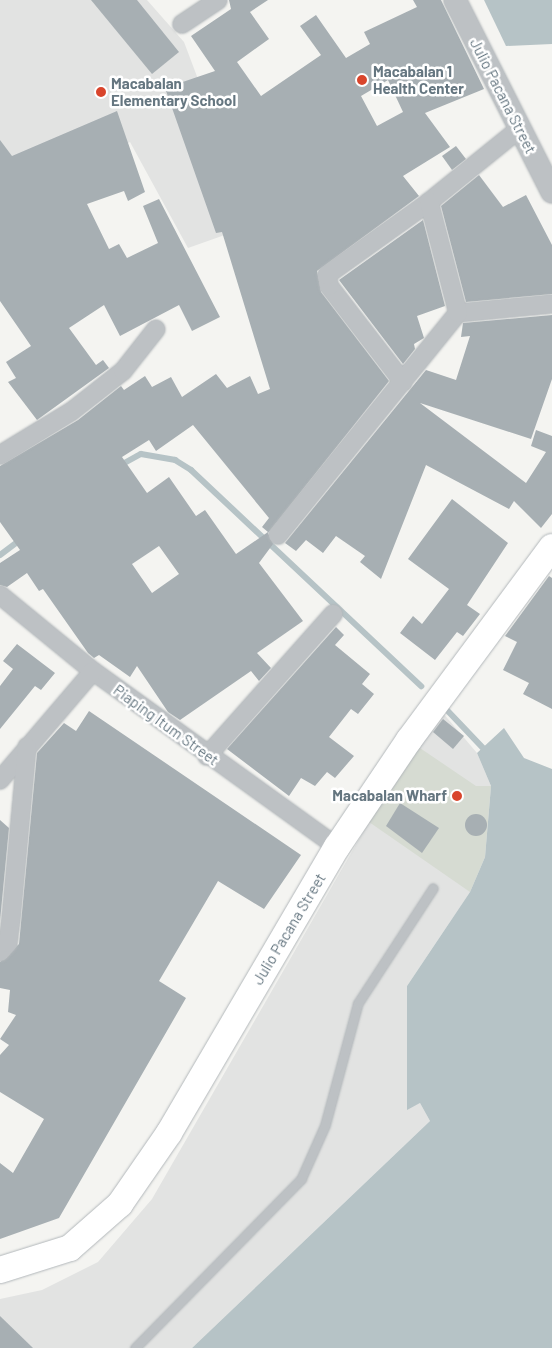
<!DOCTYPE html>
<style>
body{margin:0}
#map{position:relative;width:552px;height:1348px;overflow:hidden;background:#f4f4f1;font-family:Barlow,sans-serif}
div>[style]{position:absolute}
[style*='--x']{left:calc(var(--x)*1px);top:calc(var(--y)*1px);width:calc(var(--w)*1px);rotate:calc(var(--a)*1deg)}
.built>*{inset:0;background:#e2e3e2}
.green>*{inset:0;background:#d6dbd2}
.water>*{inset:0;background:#b6c3c6}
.stream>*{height:6px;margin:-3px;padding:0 3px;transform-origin:3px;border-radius:3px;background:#b6c3c6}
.building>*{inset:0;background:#a7afb3}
.round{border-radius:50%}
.roads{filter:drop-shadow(0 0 1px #b2b7ba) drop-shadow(0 0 1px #b2b7ba)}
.service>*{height:9px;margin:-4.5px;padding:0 4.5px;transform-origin:4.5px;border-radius:4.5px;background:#bdc1c4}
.minor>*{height:18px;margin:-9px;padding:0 9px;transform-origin:9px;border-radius:9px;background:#bdc1c4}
.tertiary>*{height:22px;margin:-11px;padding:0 11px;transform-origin:11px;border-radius:11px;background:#bdc1c4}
.secondary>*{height:26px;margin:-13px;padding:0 13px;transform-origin:13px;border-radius:13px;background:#fff}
.dots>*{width:14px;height:14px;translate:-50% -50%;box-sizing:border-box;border:2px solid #fff;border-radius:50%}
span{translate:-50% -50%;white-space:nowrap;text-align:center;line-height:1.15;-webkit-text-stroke:5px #fff;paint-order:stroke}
.poi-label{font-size:15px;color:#657680;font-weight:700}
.left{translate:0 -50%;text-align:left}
.right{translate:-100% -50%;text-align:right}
.street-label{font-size:15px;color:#657680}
</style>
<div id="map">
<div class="built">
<div style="clip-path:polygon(0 0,147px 0,184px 42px,253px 225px,188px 248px,130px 142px,13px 206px,0 190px)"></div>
<div style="clip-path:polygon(442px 712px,477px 753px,491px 786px,470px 892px,407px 986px,407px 1109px,420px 1103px,430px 1121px,192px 1348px,0 1348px,0 1299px,42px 1290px,98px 1262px,152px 1199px,369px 822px)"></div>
</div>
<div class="green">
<div style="clip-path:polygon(417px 746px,476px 786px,491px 786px,485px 857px,470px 892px,369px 822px)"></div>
</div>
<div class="water">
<div style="clip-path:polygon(484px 0,552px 0,552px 44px,506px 46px)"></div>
<div style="clip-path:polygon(504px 728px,524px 758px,552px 769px,552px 1348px,192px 1348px,430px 1121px,420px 1103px,407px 1110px,407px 986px,470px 892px,485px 857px,491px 786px,477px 753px)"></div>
</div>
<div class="stream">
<div style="--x:119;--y:466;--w:25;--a:-29"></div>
<div style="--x:141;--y:454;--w:35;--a:10"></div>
<div style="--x:175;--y:460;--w:19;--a:32"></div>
<div style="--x:191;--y:470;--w:316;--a:43.2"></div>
<div style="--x:0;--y:555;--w:26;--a:-37"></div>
<div style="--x:445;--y:708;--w:55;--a:46.5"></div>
</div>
<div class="building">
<div style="clip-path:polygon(91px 0,137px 0,179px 52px,152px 74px)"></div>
<div style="clip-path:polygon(evenodd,229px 0,268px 0,250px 12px,269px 39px,237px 62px,261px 96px,321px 55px,300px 26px,316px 15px,346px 58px,370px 44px,364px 32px,417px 7px,413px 0,441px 0,484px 89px,425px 113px,450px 147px,403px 176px,419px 196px,317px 271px,321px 292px,389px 381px,268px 533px,273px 544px,259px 563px,303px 621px,257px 653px,271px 668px,259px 681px,251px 671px,180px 720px,168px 712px,137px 666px,130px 677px,99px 655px,94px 658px,88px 653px,43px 589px,39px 591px,27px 573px,7px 587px,0 585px,0 563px,20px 550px,0 522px,0 466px,78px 420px,121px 386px,124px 390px,145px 376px,152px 387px,171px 377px,182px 397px,216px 374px,227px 388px,250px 376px,258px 394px,270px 389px,222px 232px,216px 233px,165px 88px,215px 71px,191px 36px,231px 9px,229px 0,388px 80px,403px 112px,377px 126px,361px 96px,388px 80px,229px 0,193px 425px,269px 518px,262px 527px,268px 532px,236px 554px,205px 510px,196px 516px,169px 477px,147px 493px,122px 457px,149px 440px,156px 451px,193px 425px,229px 0,159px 546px,179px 574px,152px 593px,132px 564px,159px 546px)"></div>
<div style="clip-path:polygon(117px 111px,145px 192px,128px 201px,124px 191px,87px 204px,109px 249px,119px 244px,127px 258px,158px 243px,143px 206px,159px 199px,220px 317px,192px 331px,179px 305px,120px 336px,104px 305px,69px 328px,96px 365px,103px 360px,109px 368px,37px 420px,8px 382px,16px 378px,6px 362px,31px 346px,0 301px,0 140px,12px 156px)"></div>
<div style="clip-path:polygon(456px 146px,466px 159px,452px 170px,442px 156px)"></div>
<div style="clip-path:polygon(479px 175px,503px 207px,526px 195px,552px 245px,552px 294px,466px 302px,441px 206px)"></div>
<div style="clip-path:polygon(423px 220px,445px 306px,417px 316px,424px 338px,414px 344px,415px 349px,403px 364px,339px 280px)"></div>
<div style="clip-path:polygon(552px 315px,552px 379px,531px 439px,420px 403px,526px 483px,546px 452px,531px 446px,536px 430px,552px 436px,552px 514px,541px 528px,514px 501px,509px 509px,426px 465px,381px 579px,360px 562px,365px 556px,336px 536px,323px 553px,306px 540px,296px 551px,285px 543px,426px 370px,456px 380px,470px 336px,461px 337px,463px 323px)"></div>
<div style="clip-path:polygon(452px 499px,508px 543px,467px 605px,480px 614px,463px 636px,457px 632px,435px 660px,400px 633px,413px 616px,422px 624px,449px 589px,408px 559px)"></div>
<div style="clip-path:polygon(549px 576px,552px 578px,552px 709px,523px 694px,529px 683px,503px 670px,517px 642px,505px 636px)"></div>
<div style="clip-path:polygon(336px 627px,344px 635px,335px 645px,370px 674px,362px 684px,374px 694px,358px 714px,351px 709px,329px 737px,354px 756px,335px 778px,327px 772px,315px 786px,301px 778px,289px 796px,227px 749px)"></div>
<div style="clip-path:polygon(17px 644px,55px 673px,41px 690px,35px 686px,0 729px,0 686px,13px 669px,3px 661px)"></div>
<div style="clip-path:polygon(89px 711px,301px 855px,264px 909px,218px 881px,159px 981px,186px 998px,59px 1218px,0 1239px,0 1163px,13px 1173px,44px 1119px,0 1092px,0 1055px,9px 1045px,0 1039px,16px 1015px,8px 1012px,10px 990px,0 988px,0 962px,19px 944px,37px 753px,64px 723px,76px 731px)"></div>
<div style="clip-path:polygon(443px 719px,464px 736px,453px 749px,433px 732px)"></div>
<div style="clip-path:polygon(400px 803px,439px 828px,422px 853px,386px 826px)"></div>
<div class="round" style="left:465px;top:814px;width:22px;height:22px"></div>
<div style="clip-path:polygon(0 820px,9px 828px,0 921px)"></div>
<div style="clip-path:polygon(0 1316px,33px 1348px,0 1348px)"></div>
</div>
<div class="roads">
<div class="service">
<div style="--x:135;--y:1348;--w:237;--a:-45.5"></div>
<div style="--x:301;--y:1179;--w:59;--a:-66"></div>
<div style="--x:325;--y:1125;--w:126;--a:-74.9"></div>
<div style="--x:358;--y:1003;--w:137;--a:-56.9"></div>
</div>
<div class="minor">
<div style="--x:182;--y:24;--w:43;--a:-33.7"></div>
<div style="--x:458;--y:313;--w:94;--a:-5.5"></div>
<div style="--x:403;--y:382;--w:121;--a:-127.6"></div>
<div style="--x:329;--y:286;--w:11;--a:-100"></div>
<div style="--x:327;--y:275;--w:125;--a:-35.6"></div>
<div style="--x:429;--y:202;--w:116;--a:-39"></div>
<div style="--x:0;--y:455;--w:84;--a:-31.4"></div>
<div style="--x:72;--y:411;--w:65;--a:-38.1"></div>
<div style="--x:123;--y:371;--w:53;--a:-51.8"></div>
<div style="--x:278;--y:535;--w:286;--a:-51"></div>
<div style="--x:458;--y:313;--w:115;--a:-104.6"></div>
<div style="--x:0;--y:595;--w:120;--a:39.3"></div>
<div style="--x:93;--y:671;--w:301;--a:35.8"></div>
<div style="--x:207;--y:756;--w:190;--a:-48.4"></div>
<div style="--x:0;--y:780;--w:143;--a:-49.5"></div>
<div style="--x:0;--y:952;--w:12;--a:-48"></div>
<div style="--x:8;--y:943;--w:24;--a:-83"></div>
<div style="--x:11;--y:919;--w:173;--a:-84.7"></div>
</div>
<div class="tertiary">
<div style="--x:455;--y:0;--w:215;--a:63.2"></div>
</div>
<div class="secondary">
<div style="--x:0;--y:1270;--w:73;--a:-17.4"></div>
<div style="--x:70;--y:1248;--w:67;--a:-41.3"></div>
<div style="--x:120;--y:1204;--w:86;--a:-55.4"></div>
<div style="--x:169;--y:1133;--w:332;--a:-59.6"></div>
<div style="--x:337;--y:847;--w:129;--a:-56.1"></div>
<div style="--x:409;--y:740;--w:240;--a:-53.5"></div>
</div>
</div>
<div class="dots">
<div style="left:362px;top:80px;background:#d9452c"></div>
<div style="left:101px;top:92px;background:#d9452c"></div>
<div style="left:457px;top:796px;background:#d9452c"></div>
</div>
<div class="poi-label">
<span class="left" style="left:373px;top:80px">Macabalan 1<br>Health Center</span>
<span class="left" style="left:111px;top:92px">Macabalan<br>Elementary School</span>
<span class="right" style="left:447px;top:796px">Macabalan Wharf</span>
</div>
<div class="street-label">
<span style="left:503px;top:96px;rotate:63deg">Julio Pacana Street</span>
<span style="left:166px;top:725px;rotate:36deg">Piaping Itum Street</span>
<span style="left:289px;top:929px;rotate:-59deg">Julio Pacana Street</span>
</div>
</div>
